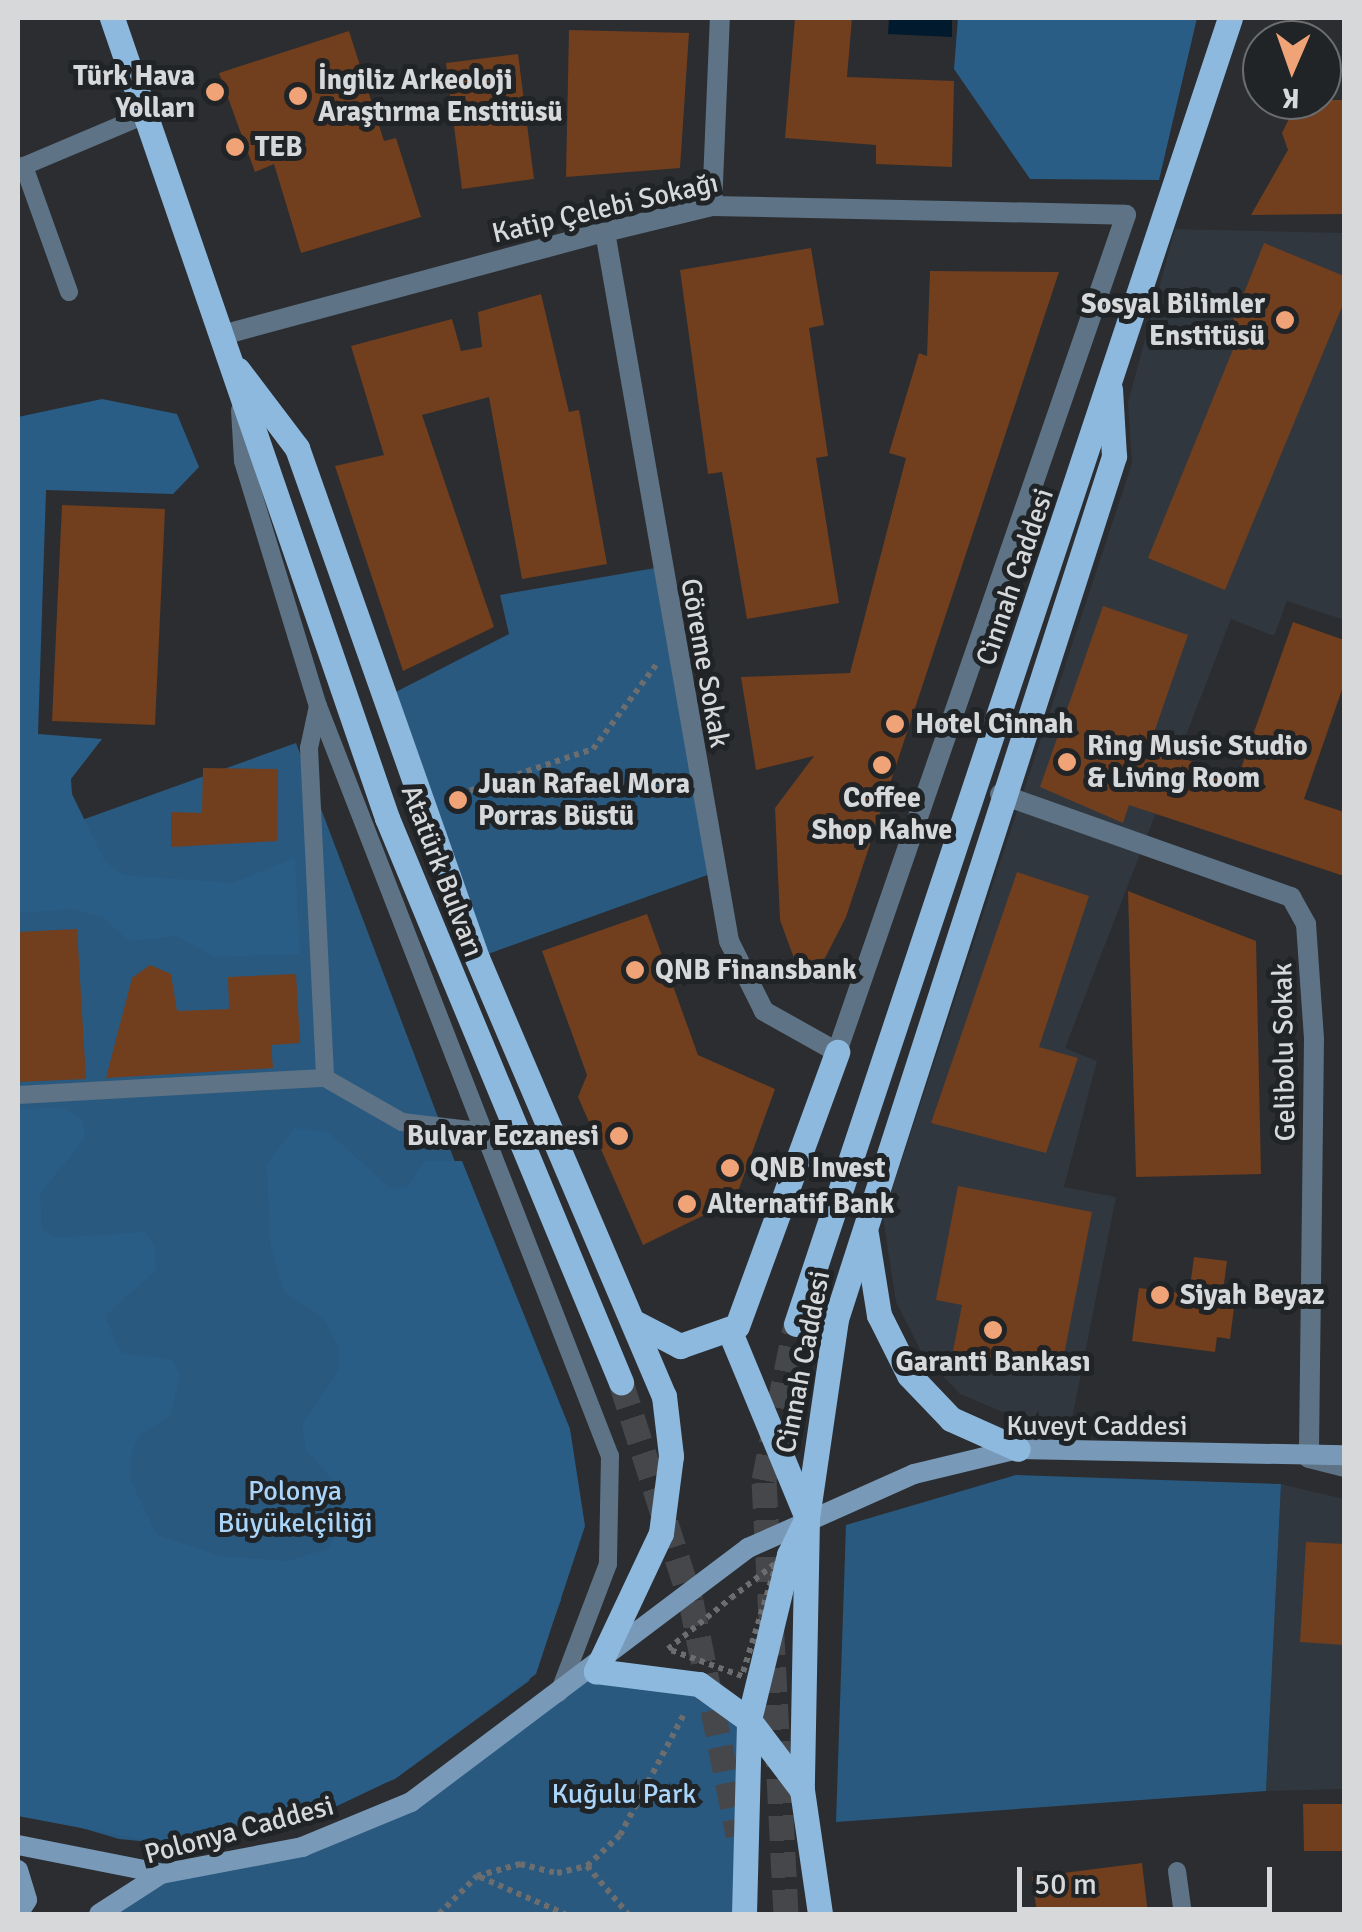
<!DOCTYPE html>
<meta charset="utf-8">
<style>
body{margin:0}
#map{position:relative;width:1362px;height:1932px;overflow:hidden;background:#2b2d30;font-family:Signika,sans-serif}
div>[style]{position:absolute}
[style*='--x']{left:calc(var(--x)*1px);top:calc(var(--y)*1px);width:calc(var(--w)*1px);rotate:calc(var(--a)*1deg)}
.built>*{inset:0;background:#30373e}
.green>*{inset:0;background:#2a597f}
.forest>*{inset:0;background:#2a5d85}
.water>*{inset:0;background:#011a2e}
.building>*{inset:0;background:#713e1e}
.primary-tunnel>*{height:25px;margin-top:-12.5px;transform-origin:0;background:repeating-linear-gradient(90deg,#45474a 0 25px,transparent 0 37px)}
.path>*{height:6px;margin-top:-3px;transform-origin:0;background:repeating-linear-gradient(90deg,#6b6d6f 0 5px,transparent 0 10px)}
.lane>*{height:18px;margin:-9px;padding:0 9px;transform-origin:9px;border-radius:9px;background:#5e7385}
.street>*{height:20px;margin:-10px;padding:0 10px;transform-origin:10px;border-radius:10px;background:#5e7385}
.secondary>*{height:20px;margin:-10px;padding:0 10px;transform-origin:10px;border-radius:10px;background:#789ab8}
.primary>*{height:25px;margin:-12.5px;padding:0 12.5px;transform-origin:12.5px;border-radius:12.5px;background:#8db9df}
.dots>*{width:28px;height:28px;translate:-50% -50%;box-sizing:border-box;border:5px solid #212426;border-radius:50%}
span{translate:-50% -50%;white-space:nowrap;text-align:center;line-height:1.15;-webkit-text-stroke:10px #212426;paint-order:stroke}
.poi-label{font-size:28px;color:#d7d8da;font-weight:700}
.right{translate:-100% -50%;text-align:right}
.left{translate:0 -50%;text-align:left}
.street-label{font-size:28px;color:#d7d8da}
.park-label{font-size:28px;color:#aad5fb}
.frame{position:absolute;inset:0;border:20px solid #d7d8da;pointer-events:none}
.north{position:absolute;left:1242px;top:20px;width:100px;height:100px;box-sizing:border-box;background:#212426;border:2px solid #6a6c6e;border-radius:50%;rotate:182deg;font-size:28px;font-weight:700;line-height:40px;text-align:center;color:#d7d8da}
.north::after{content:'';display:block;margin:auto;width:35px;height:45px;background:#efa377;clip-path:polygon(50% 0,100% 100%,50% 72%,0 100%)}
.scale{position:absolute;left:1017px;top:1867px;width:255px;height:45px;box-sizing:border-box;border:5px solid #d7d8da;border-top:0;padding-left:12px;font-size:30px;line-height:35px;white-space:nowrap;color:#d7d8da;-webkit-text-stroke:8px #212426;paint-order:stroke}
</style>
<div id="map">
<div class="built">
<div style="clip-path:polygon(1175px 229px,1344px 233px,1344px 620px,1287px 601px,1274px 636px,1231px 619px,1065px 1048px,1097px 1061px,1064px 1187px,1116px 1197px,1071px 1424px,1019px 1419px,960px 1394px,923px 1355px,896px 1302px,883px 1217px,1132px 463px,1128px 402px)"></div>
<div style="clip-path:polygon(1281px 1484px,1344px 1499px,1344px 1789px,1266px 1791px)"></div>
</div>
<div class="green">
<div style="clip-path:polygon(661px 567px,713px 873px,477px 958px,382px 699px,509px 634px,500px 595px)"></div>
<div style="clip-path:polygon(296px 743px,488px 1249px,561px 1600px,529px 1681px,395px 1779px,260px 1829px,171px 1844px,119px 1839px,18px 1809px,18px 843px)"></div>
<div style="clip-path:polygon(1016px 1475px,1281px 1484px,1266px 1791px,836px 1822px,846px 1525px)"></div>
<div style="clip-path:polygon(636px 1670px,749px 1720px,744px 1914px,99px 1914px,128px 1889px,372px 1821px,596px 1671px)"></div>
</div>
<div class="forest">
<div style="clip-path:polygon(958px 18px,1197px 18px,1159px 180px,1030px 179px,954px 69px)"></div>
<div style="clip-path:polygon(102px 399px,177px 414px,199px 467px,173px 494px,46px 490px,38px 734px,102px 739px,71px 779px,72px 794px,104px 860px,123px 875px,233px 883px,295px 858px,300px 954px,215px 957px,176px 936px,128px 941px,103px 917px,72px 909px,18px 913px,18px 417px)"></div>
<div style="clip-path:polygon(65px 1107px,83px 1121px,85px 1138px,40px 1194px,42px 1229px,56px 1238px,145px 1232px,155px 1248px,156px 1270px,105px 1316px,121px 1353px,171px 1359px,180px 1374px,170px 1416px,138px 1436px,131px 1455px,130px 1479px,157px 1535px,220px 1556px,287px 1561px,328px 1549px,346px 1514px,338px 1485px,306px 1450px,302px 1425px,338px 1372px,339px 1348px,324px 1318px,284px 1292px,270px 1243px,267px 1164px,294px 1128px,328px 1132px,391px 1189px,408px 1187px,424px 1161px,462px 1161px,570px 1429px,585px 1526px,536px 1674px,396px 1778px,337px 1806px,160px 1843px,18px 1816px,18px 1109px)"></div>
</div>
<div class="water">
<div style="clip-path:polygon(889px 18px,952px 18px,952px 37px,888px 34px)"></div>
</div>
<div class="building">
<div style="clip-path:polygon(795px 18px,852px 18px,847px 77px,954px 81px,952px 167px,876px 164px,876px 145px,785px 138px)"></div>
<div style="clip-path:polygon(569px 30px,689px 33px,680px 168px,566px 177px)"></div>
<div style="clip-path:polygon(349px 31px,384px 141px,396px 138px,421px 217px,301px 253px,274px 164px,255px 172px,219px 73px)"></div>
<div style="clip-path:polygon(518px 54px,534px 179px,462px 189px,446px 63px)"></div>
<div style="clip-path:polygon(1298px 100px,1344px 100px,1344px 214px,1251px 215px,1288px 150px,1282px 133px)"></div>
<div style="clip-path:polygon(1264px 243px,1344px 276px,1344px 302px,1225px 590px,1148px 558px,1236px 342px,1226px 338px)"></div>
<div style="clip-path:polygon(811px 248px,824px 325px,809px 328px,828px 456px,816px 458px,839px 603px,747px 619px,722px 472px,708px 474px,680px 270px)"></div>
<div style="clip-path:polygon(930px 271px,1059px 272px,846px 917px,825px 958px,806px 966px,795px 961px,780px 920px,775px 808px,814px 756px,756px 770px,741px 677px,850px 673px,906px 458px,889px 453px,919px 353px,927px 356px)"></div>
<div style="clip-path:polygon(541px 294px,569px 412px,579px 410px,607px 564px,522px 579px,489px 397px,422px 415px,494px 627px,403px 671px,335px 466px,384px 455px,351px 346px,452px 319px,461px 351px,482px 347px,478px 312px)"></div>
<div style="clip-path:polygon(62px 505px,165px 509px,155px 725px,52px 721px)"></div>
<div style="clip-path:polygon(1103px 606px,1188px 635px,1149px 747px,1238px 777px,1293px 622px,1344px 640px,1344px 684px,1304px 799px,1344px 812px,1344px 876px,1129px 805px,1123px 823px,1040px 787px)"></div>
<div style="clip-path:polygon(203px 768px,278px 769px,277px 841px,171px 847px,171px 812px,202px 813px)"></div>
<div style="clip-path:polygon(1017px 872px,1089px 896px,1039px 1047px,1078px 1058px,1046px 1153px,931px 1123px)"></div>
<div style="clip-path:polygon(1128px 891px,1256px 941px,1261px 1174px,1136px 1177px)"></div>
<div style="clip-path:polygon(647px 914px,698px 1055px,775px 1089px,735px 1200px,643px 1245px,578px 1097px,587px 1075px,542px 951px)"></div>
<div style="clip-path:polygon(77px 929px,86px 1079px,18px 1082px,18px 932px)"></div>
<div style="clip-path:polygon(150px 965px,171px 974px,177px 1011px,229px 1009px,228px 977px,296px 974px,300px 1043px,271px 1045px,273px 1068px,106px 1078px,132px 978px)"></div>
<div style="clip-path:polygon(958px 1186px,1092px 1212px,1064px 1355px,1043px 1351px,1040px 1367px,953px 1351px,962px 1305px,936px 1300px)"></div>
<div style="clip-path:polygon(1194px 1257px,1227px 1261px,1221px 1306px,1234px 1308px,1230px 1339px,1217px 1337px,1215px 1352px,1132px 1341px,1139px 1288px,1189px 1294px)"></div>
<div style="clip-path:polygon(1306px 1542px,1344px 1544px,1344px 1645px,1300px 1642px)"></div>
<div style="clip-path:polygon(1303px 1804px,1344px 1804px,1344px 1851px,1304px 1851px)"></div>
<div style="clip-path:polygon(1142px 1863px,1148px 1914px,1037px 1914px,1032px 1877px)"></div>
</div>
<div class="primary-tunnel">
<div style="--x:621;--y:1382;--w:230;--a:72.3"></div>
<div style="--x:691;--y:1601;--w:239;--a:78.6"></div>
<div style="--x:786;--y:1914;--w:435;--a:-92.9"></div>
<div style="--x:764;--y:1480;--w:159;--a:-78.4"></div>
</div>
<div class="path">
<div style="--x:451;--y:797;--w:150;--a:-18.7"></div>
<div style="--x:593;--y:749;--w:105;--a:-53.1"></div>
<div style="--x:777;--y:1562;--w:119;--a:107.1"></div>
<div style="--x:742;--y:1676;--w:79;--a:-160"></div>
<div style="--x:668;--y:1649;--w:81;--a:-39"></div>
<div style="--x:731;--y:1598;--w:58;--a:-38"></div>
<div style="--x:587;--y:1866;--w:63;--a:49.5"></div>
<div style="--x:480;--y:1877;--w:93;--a:23.5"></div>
<div style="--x:439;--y:1914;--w:54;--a:-45"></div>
<div style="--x:477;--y:1876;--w:45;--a:-15.6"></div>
<div style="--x:520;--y:1864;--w:38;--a:14"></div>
<div style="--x:557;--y:1873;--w:31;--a:-13"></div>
<div style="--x:587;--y:1866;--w:45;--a:-43.2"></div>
<div style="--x:620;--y:1835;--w:139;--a:-62.1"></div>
</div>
<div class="lane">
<div style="--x:69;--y:292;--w:134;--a:-109.7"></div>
<div style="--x:24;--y:166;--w:134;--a:-22.9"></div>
<div style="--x:240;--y:410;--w:51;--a:86.6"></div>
<div style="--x:243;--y:461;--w:256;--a:73"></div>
<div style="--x:318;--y:706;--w:805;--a:68.73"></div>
<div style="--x:610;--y:1456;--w:108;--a:91.1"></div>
<div style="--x:608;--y:1564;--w:138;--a:110.8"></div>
<div style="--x:318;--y:706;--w:43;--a:102.1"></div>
<div style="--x:309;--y:748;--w:330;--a:87.2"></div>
<div style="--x:325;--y:1078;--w:89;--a:29.7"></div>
<div style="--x:402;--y:1122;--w:79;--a:6.6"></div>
<div style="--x:18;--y:1095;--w:307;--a:-3.2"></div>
<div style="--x:1177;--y:1871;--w:43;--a:82.1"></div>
</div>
<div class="street">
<div style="--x:712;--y:206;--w:188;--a:-87.6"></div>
<div style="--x:226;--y:334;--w:392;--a:-15.1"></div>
<div style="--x:605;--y:232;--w:110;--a:-13.7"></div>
<div style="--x:712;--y:206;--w:414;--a:1.2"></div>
<div style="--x:1126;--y:215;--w:885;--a:109.05"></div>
<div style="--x:837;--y:1052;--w:84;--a:-150.7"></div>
<div style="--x:764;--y:1011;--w:78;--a:-116.6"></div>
<div style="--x:729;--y:941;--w:720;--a:-99.92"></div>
<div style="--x:1000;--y:794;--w:309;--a:19.5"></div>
<div style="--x:1291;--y:897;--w:31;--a:61"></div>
<div style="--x:1306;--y:924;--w:115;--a:86"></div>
<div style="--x:1314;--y:1039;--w:419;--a:90.7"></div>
<div style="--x:1309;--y:1458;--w:36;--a:14"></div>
</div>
<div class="secondary">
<div style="--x:18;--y:1845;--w:144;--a:11.2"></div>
<div style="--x:18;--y:1870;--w:31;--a:73"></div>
<div style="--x:27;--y:1900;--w:17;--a:123"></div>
<div style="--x:99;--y:1914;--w:74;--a:-32.8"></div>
<div style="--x:161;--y:1874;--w:144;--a:-10.8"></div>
<div style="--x:302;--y:1847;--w:118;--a:-22.4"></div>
<div style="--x:411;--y:1802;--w:422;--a:-37"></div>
<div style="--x:748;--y:1548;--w:182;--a:-24"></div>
<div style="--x:914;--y:1474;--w:107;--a:-13.5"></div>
<div style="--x:1018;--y:1449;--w:326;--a:1.1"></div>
</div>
<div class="primary">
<div style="--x:112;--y:18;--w:846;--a:71.03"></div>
<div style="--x:387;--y:818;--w:611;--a:67.47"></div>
<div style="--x:238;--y:370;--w:98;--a:52.9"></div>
<div style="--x:297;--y:448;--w:541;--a:70.56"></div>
<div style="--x:477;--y:958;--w:476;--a:66.9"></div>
<div style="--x:664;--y:1396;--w:60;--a:83.3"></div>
<div style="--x:671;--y:1456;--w:78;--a:97.4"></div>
<div style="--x:661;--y:1533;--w:153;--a:115.2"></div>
<div style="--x:596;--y:1671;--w:104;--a:7.2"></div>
<div style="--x:699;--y:1684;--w:62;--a:35.8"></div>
<div style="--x:749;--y:1720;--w:88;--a:52.9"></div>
<div style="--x:866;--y:1234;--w:82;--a:80.9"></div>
<div style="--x:879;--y:1315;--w:67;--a:63.4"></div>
<div style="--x:909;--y:1375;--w:61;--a:46.3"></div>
<div style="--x:951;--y:1419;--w:73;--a:24.1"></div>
<div style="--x:636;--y:1323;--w:50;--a:27.6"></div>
<div style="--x:680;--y:1346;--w:60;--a:-19.3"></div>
<div style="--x:737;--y:1326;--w:292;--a:-69.9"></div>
<div style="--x:796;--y:1324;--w:1376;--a:-71.62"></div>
<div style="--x:730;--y:1332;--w:201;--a:67.5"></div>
<div style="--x:807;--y:1518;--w:272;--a:91.1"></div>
<div style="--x:802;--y:1790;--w:125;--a:81.7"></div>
<div style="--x:744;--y:1914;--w:194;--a:-88.5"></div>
<div style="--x:749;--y:1720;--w:170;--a:-76.4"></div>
<div style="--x:789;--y:1555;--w:41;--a:-64.1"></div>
<div style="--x:807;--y:1518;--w:201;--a:-81.7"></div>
<div style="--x:836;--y:1319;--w:907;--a:-72.14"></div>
<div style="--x:1114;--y:456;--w:67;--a:-93.4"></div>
</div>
<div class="dots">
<div style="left:215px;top:92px;background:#efa377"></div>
<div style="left:298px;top:96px;background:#efa377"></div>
<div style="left:235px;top:147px;background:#efa377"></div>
<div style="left:1285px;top:320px;background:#efa377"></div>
<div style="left:895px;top:724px;background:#efa377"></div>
<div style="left:1067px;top:762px;background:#efa377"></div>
<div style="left:882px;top:765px;background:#efa377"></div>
<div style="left:458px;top:800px;background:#efa377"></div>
<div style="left:635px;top:970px;background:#efa377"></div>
<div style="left:619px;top:1136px;background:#efa377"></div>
<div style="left:730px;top:1168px;background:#efa377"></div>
<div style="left:687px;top:1204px;background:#efa377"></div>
<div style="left:1160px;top:1295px;background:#efa377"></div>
<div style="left:993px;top:1330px;background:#efa377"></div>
</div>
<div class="poi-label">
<span class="right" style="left:195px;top:92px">Türk Hava<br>Yolları</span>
<span class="left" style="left:318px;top:96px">İngiliz Arkeoloji<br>Araştırma Enstitüsü</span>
<span class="left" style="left:255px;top:147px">TEB</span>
<span class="right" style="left:1265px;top:320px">Sosyal Bilimler<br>Enstitüsü</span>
<span class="left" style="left:915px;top:724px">Hotel Cinnah</span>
<span class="left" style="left:1087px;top:762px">Ring Music Studio<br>&amp; Living Room</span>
<span class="left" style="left:478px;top:800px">Juan Rafael Mora<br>Porras Büstü</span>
<span style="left:882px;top:814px">Coffee<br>Shop Kahve</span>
<span class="left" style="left:655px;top:970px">QNB Finansbank</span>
<span class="right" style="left:599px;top:1136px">Bulvar Eczanesi</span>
<span class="left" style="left:750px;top:1168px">QNB Invest</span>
<span class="left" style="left:707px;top:1204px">Alternatif Bank</span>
<span class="left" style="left:1180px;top:1295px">Siyah Beyaz</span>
<span style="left:993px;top:1362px">Garanti Bankası</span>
</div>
<div class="street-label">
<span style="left:605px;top:208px;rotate:-13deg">Katip Çelebi Sokağı</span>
<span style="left:1015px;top:577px;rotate:-71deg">Cinnah Caddesi</span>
<span style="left:705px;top:663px;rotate:80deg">Göreme Sokak</span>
<span style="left:442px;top:871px;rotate:69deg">Atatürk Bulvarı</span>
<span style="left:1284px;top:1052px;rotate:-91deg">Gelibolu Sokak</span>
<span style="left:803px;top:1362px;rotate:-79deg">Cinnah Caddesi</span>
<span style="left:1097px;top:1426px">Kuveyt Caddesi</span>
<span style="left:239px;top:1830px;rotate:-15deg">Polonya Caddesi</span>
</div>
<div class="park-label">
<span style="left:295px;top:1507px">Polonya<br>Büyükelçiliği</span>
<span style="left:624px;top:1794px">Kuğulu Park</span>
</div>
<div class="frame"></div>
<div class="north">K</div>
<div class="scale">50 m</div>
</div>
